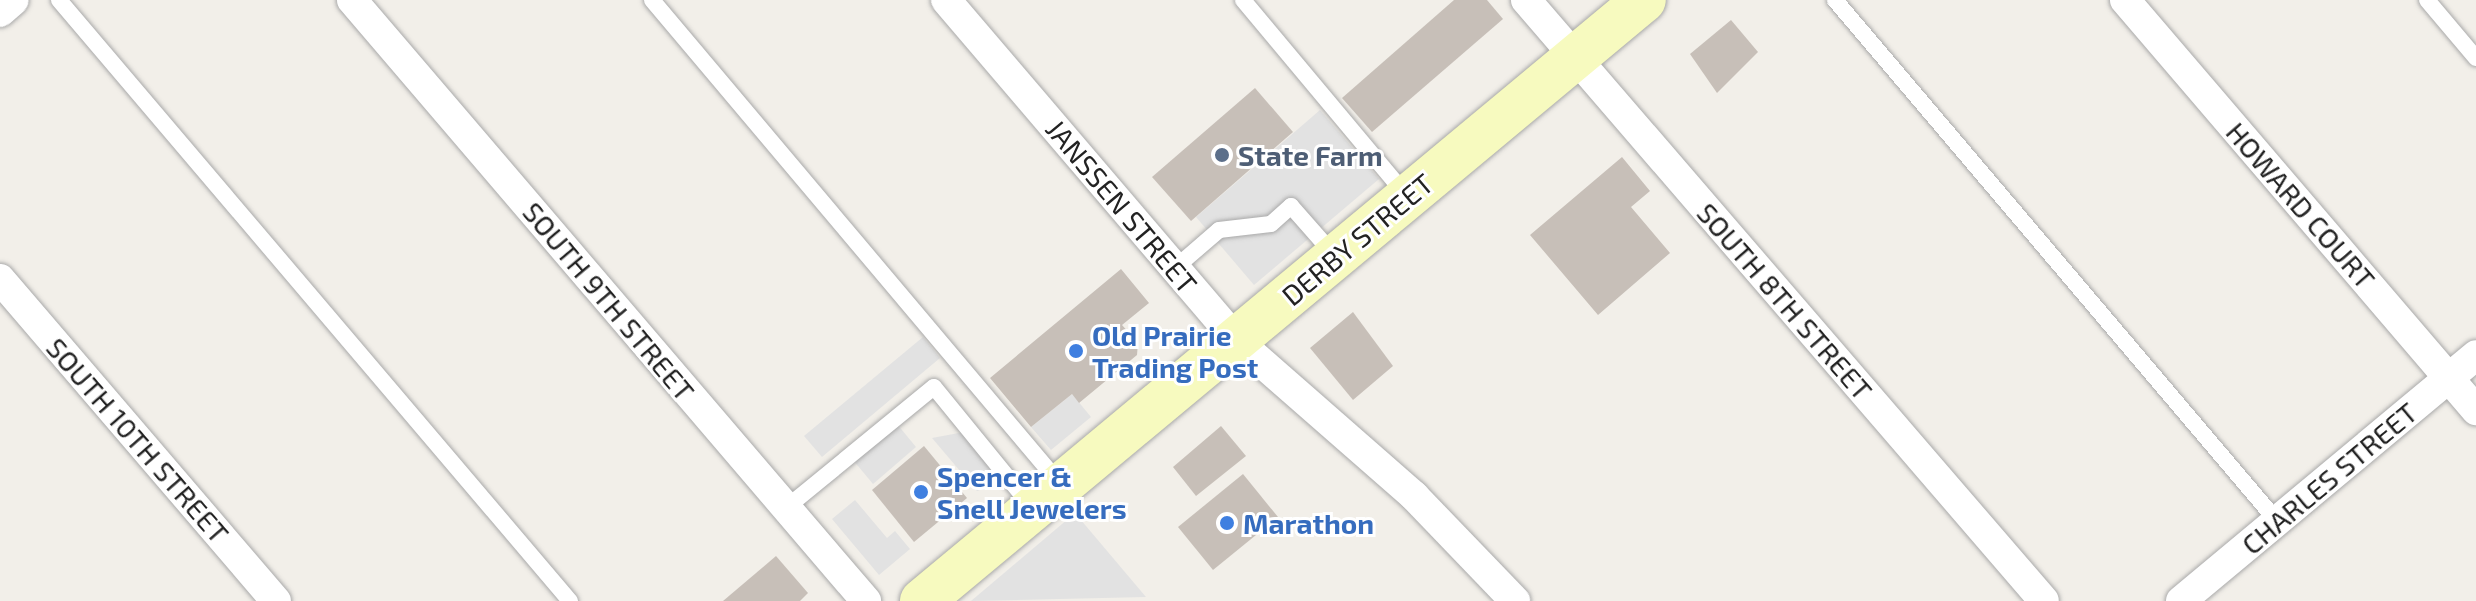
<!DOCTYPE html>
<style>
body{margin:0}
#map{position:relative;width:2476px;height:601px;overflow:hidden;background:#f2efe9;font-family:"Exo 2",sans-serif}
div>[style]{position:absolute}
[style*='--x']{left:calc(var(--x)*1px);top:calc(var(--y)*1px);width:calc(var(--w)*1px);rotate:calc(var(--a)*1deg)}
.parking>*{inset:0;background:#e2e2e2}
.building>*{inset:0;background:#c7bfb8}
.roads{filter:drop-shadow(0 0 2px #a9a9a9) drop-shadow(0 0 2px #a9a9a9)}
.lane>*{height:16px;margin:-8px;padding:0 8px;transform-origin:8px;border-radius:8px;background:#fff}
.street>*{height:30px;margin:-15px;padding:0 15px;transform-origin:15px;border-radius:15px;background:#fff}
.secondary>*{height:44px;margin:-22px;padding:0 22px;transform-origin:22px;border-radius:22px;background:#f7fabf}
.dots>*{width:22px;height:22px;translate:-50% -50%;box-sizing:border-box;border:4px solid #fff;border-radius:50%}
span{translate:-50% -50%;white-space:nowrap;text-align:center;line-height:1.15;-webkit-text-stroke:6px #fff;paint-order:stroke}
.service-label{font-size:28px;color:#4e5e75;font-weight:700}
.left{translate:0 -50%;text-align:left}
.street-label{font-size:28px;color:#222}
.shop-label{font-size:28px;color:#366cbe;font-weight:700}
</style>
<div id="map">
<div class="parking">
<div style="clip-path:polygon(1320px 110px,1379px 179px,1254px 285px,1196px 217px)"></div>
<div style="clip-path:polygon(923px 337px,940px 358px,822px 457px,804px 436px)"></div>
<div style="clip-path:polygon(1072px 394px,1091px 417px,1051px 450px,1031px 427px)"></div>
<div style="clip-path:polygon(897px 424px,916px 447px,873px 484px,853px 460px)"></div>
<div style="clip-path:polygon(964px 432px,1004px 482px,977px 491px,932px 438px)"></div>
<div style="clip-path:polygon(855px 500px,887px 538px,895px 531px,910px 549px,879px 575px,832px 519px)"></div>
<div style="clip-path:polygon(1075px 513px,1146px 597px,971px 601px)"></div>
</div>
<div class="building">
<div style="clip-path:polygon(1454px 0,1487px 0,1503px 19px,1372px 132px,1342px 98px)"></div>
<div style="clip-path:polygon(1731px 20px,1758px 52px,1717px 93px,1690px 54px)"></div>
<div style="clip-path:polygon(1255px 88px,1293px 132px,1191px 221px,1152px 177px)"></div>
<div style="clip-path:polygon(1622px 157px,1650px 191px,1631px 207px,1670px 253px,1598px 315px,1530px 235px)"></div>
<div style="clip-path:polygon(1121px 269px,1149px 303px,1122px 325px,1138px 343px,1137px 355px,1079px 403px,1072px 394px,1031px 427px,990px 378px)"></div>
<div style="clip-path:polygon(1353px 312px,1393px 366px,1353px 400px,1310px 348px)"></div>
<div style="clip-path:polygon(1221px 426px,1246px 456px,1196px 496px,1173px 467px)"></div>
<div style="clip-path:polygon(924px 446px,967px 498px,914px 542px,872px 490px)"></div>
<div style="clip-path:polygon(1243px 474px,1278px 517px,1213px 570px,1178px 527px)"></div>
<div style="clip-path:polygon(776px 556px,808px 593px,800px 601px,723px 601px)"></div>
</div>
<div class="roads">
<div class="lane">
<div style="--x:59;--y:0;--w:789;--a:49.63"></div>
<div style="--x:652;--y:0;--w:634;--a:49.86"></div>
<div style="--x:1243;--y:0;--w:254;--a:50.1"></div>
<div style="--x:1835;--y:0;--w:683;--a:49.69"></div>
<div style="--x:2427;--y:0;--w:76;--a:49.8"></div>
<div style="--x:1175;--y:268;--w:58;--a:-40.8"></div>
<div style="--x:1219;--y:230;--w:52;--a:-6.6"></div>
<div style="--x:1271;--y:224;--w:27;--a:-42"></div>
<div style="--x:1291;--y:206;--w:65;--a:48.7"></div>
<div style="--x:786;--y:508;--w:191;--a:-39.3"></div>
<div style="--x:934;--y:387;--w:155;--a:50.8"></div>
</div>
<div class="street">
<div style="--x:352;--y:0;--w:791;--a:49.46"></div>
<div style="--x:946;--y:0;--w:447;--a:49.5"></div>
<div style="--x:1236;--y:340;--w:237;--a:41.2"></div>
<div style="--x:1414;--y:496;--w:146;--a:46.1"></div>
<div style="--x:1526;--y:0;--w:793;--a:49.24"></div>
<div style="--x:2125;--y:0;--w:540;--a:49.43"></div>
<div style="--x:0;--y:12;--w:18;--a:-41"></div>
<div style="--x:0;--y:279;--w:424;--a:49.4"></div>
<div style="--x:2181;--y:601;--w:384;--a:-39.8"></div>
</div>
<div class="secondary">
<div style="--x:922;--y:601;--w:939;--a:-39.77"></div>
</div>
</div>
<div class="dots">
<div style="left:1222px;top:155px;background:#5c6f8a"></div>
<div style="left:1076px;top:351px;background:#3f7fe0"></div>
<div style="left:921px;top:492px;background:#3f7fe0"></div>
<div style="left:1227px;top:523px;background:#3f7fe0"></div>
</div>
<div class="service-label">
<span class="left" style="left:1238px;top:155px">State Farm</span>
</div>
<div class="street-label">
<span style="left:2301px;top:205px;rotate:49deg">HOWARD COURT</span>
<span style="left:1122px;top:206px;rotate:50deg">JANSSEN STREET</span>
<span style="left:1357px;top:239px;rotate:-40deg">DERBY STREET</span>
<span style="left:609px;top:301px;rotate:50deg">SOUTH 9TH STREET</span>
<span style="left:1785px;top:301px;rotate:49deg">SOUTH 8TH STREET</span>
<span style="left:138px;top:440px;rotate:49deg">SOUTH 10TH STREET</span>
<span style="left:2329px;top:478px;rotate:-40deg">CHARLES STREET</span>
</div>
<div class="shop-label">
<span class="left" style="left:1092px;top:351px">Old Prairie<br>Trading Post</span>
<span class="left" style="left:937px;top:492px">Spencer &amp;<br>Snell Jewelers</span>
<span class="left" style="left:1243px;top:523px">Marathon</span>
</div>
</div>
